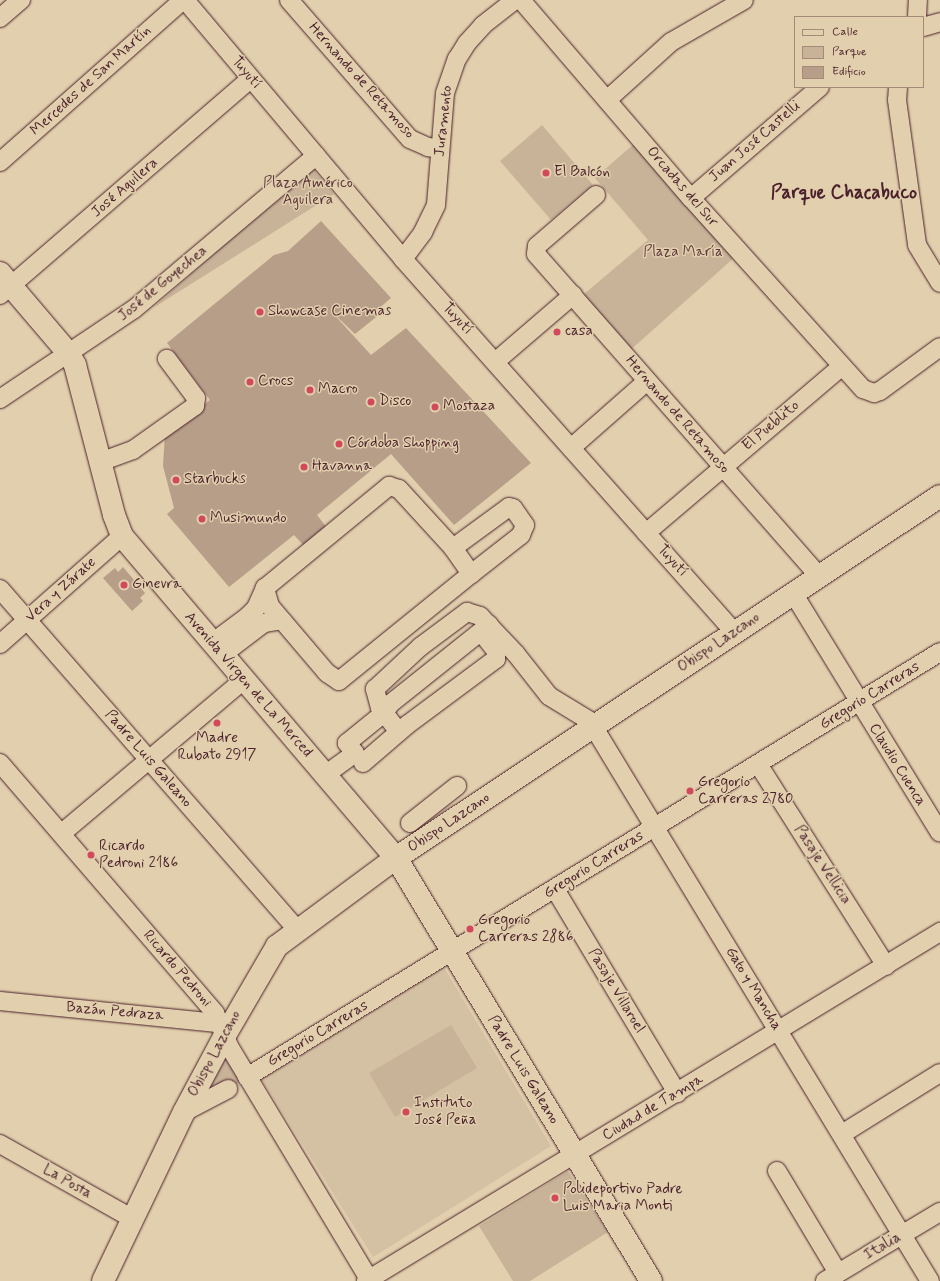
<!DOCTYPE html>
<meta charset="utf-8">
<style>
body{margin:0}
#map{position:relative;width:940px;height:1281px;overflow:hidden;background:#e1cfad;font-family:Mynerve,sans-serif}
div>[style]{position:absolute}
[style*='--x']{left:calc(var(--x)*1px);top:calc(var(--y)*1px);width:calc(var(--w)*1px);rotate:calc(var(--a)*1deg)}
.built>*{inset:0;background:#d4c0a2}
.green>*{inset:0;background:#c8b398}
.building>*{inset:0;background:#b79e89}
.roads{filter:drop-shadow(0 0 1px #4a1f2b) drop-shadow(0 0 1px #4a1f2b)}
.minor>*{height:18px;margin:-9px;padding:0 9px;transform-origin:9px;border-radius:9px;background:#e1cfad}
.major>*{height:22px;margin:-11px;padding:0 11px;transform-origin:11px;border-radius:11px;background:#e1cfad}
.dots>*{width:11px;height:11px;translate:-50% -50%;box-sizing:border-box;border:2px solid #e1cfad;border-radius:50%}
span{translate:-50% -50%;white-space:nowrap;text-align:center;line-height:1.15;-webkit-text-stroke:3px #e1cfad;paint-order:stroke}
.street-label{font-size:15px;color:#4a1f2b}
.poi-label{font-size:15px;color:#4a1f2b}
.left{translate:0 -50%;text-align:left}
.park-label{font-size:15px;color:#5d353b}
.district-label{font-size:19px;color:#4a1f2b;font-weight:700}
.legend{position:absolute;left:794px;top:16px;width:130px;height:72px;box-sizing:border-box;background:#e1cfad;border:1px solid #a58979;margin:0;padding:5px 7px;list-style:none;font-size:12px;color:#4a1f2b}
.legend li{display:flex;align-items:center;gap:8px;height:20px}
.legend b{width:20px;border:1px solid #a58979}
</style>
<div id="map">
<div class="built">
<div style="clip-path:polygon(443px 966px,551px 1146px,373px 1257px,260px 1077px)"></div>
</div>
<div class="green">
<div style="clip-path:polygon(542px 125px,593px 185px,551px 220px,500px 161px)"></div>
<div style="clip-path:polygon(636px 142px,735px 257px,627px 353px,577px 300px,648px 240px,595px 178px)"></div>
<div style="clip-path:polygon(311px 166px,334px 194px,153px 308px)"></div>
<div style="clip-path:polygon(451px 1025px,477px 1068px,395px 1117px,369px 1073px)"></div>
<div style="clip-path:polygon(225px 1050px,243px 1080px,234px 1085px,229px 1079px,206px 1090px)"></div>
<div style="clip-path:polygon(568px 1171px,608px 1232px,530px 1281px,513px 1281px,479px 1226px)"></div>
</div>
<div class="building">
<div style="clip-path:polygon(321px 221px,391px 298px,377px 310px,380px 314px,355px 334px,330px 310px,371px 355px,406px 328px,531px 463px,454px 525px,391px 454px,317px 515px,327px 528px,305px 547px,294px 535px,229px 587px,167px 514px,174px 508px,163px 466px,165px 434px,210px 400px,167px 343px,274px 255px,288px 251px)"></div>
<div style="clip-path:polygon(123px 567px,145px 593px,140px 598px,143px 601px,132px 611px,103px 578px,115px 568px,118px 572px)"></div>
</div>
<div class="roads">
<div class="minor">
<div style="--x:185;--y:0;--w:339;--a:49.9"></div>
<div style="--x:403;--y:259;--w:500;--a:48.4"></div>
<div style="--x:289;--y:0;--w:184;--a:49"></div>
<div style="--x:410;--y:139;--w:20;--a:24"></div>
<div style="--x:428;--y:147;--w:12;--a:9"></div>
<div style="--x:521;--y:0;--w:261;--a:49.4"></div>
<div style="--x:691;--y:198;--w:257;--a:48"></div>
<div style="--x:863;--y:389;--w:12;--a:20"></div>
<div style="--x:874;--y:393;--w:6;--a:-18"></div>
<div style="--x:880;--y:391;--w:74;--a:-36.3"></div>
<div style="--x:917;--y:17;--w:17;--a:-87"></div>
<div style="--x:0;--y:18;--w:28;--a:-41"></div>
<div style="--x:923;--y:27;--w:18;--a:-16"></div>
<div style="--x:898;--y:87;--w:13;--a:94"></div>
<div style="--x:897;--y:100;--w:146;--a:82.1"></div>
<div style="--x:917;--y:245;--w:44;--a:58.8"></div>
<div style="--x:607;--y:100;--w:86;--a:-42.2"></div>
<div style="--x:671;--y:42;--w:84;--a:-29.9"></div>
<div style="--x:0;--y:162;--w:244;--a:-41.5"></div>
<div style="--x:596;--y:195;--w:78;--a:139.2"></div>
<div style="--x:537;--y:246;--w:8;--a:97"></div>
<div style="--x:536;--y:254;--w:429;--a:48.7"></div>
<div style="--x:691;--y:198;--w:170;--a:-40.7"></div>
<div style="--x:403;--y:259;--w:34;--a:-53"></div>
<div style="--x:423;--y:232;--w:30;--a:-64"></div>
<div style="--x:436;--y:205;--w:112;--a:-85.4"></div>
<div style="--x:445;--y:93;--w:36;--a:-71"></div>
<div style="--x:457;--y:59;--w:19;--a:-58"></div>
<div style="--x:467;--y:43;--w:24;--a:-48"></div>
<div style="--x:483;--y:25;--w:41;--a:-38"></div>
<div style="--x:0;--y:295;--w:330;--a:-40.8"></div>
<div style="--x:495;--y:362;--w:103;--a:-40.7"></div>
<div style="--x:0;--y:399;--w:161;--a:-33.9"></div>
<div style="--x:134;--y:309;--w:238;--a:-40.1"></div>
<div style="--x:571;--y:448;--w:101;--a:-41.4"></div>
<div style="--x:100;--y:462;--w:35;--a:-20"></div>
<div style="--x:133;--y:450;--w:76;--a:-35.4"></div>
<div style="--x:195;--y:406;--w:8;--a:-83"></div>
<div style="--x:196;--y:398;--w:49;--a:-126.6"></div>
<div style="--x:389;--y:486;--w:10;--a:17"></div>
<div style="--x:399;--y:489;--w:80;--a:47.5"></div>
<div style="--x:453;--y:548;--w:32;--a:55"></div>
<div style="--x:471;--y:574;--w:170;--a:141"></div>
<div style="--x:339;--y:681;--w:14;--a:-146"></div>
<div style="--x:327;--y:673;--w:88;--a:-130.4"></div>
<div style="--x:270;--y:606;--w:19;--a:-106"></div>
<div style="--x:265;--y:588;--w:161;--a:-39.4"></div>
<div style="--x:646;--y:533;--w:257;--a:-40.4"></div>
<div style="--x:453;--y:548;--w:69;--a:-36.2"></div>
<div style="--x:509;--y:507;--w:4;--a:14"></div>
<div style="--x:513;--y:508;--w:21;--a:55"></div>
<div style="--x:525;--y:525;--w:11;--a:112"></div>
<div style="--x:521;--y:535;--w:63;--a:142"></div>
<div style="--x:0;--y:589;--w:451;--a:48.9"></div>
<div style="--x:793;--y:593;--w:281;--a:58.5"></div>
<div style="--x:212;--y:643;--w:44;--a:-36.6"></div>
<div style="--x:247;--y:617;--w:13;--a:-45"></div>
<div style="--x:256;--y:608;--w:22;--a:-66"></div>
<div style="--x:0;--y:644;--w:163;--a:-41.5"></div>
<div style="--x:222;--y:655;--w:53;--a:-37.3"></div>
<div style="--x:264;--y:623;--w:18;--a:-9"></div>
<div style="--x:399;--y:732;--w:31;--a:-128"></div>
<div style="--x:380;--y:708;--w:20;--a:-105"></div>
<div style="--x:375;--y:689;--w:62;--a:-43"></div>
<div style="--x:420;--y:647;--w:59;--a:-36.7"></div>
<div style="--x:467;--y:612;--w:14;--a:17"></div>
<div style="--x:480;--y:616;--w:52;--a:46.5"></div>
<div style="--x:516;--y:654;--w:53;--a:51.8"></div>
<div style="--x:549;--y:696;--w:48;--a:31.4"></div>
<div style="--x:590;--y:721;--w:655;--a:58.74"></div>
<div style="--x:0;--y:763;--w:330;--a:49.3"></div>
<div style="--x:215;--y:1013;--w:36;--a:67"></div>
<div style="--x:229;--y:1046;--w:274;--a:59"></div>
<div style="--x:363;--y:763;--w:58;--a:-40.8"></div>
<div style="--x:407;--y:725;--w:111;--a:-36.6"></div>
<div style="--x:496;--y:659;--w:8;--a:-90"></div>
<div style="--x:496;--y:651;--w:23;--a:-128"></div>
<div style="--x:758;--y:764;--w:239;--a:57.6"></div>
<div style="--x:325;--y:775;--w:37;--a:-36"></div>
<div style="--x:355;--y:753;--w:13;--a:-129"></div>
<div style="--x:347;--y:743;--w:48;--a:-39"></div>
<div style="--x:384;--y:713;--w:11;--a:-56"></div>
<div style="--x:390;--y:704;--w:127;--a:-38.6"></div>
<div style="--x:410;--y:823;--w:60;--a:-38.2"></div>
<div style="--x:62;--y:833;--w:238;--a:-40.1"></div>
<div style="--x:555;--y:889;--w:238;--a:59.1"></div>
<div style="--x:0;--y:1001;--w:229;--a:5.8"></div>
<div style="--x:247;--y:1077;--w:813;--a:-31.52"></div>
<div style="--x:184;--y:1112;--w:50;--a:-27.6"></div>
<div style="--x:842;--y:1134;--w:115;--a:-31.9"></div>
<div style="--x:0;--y:1144;--w:153;--a:29.4"></div>
<div style="--x:777;--y:1171;--w:119;--a:59.1"></div>
<div style="--x:366;--y:1281;--w:672;--a:-31.3"></div>
<div style="--x:825;--y:1281;--w:134;--a:-31"></div>
</div>
<div class="major">
<div style="--x:0;--y:273;--w:106;--a:49.6"></div>
<div style="--x:69;--y:354;--w:13;--a:61"></div>
<div style="--x:75;--y:365;--w:155;--a:75.4"></div>
<div style="--x:114;--y:515;--w:22;--a:69"></div>
<div style="--x:122;--y:536;--w:423;--a:49.6"></div>
<div style="--x:396;--y:858;--w:494;--a:58.9"></div>
<div style="--x:103;--y:1281;--w:187;--a:-64.4"></div>
<div style="--x:184;--y:1112;--w:85;--a:-61.9"></div>
<div style="--x:224;--y:1037;--w:105;--a:-59.8"></div>
<div style="--x:277;--y:946;--w:148;--a:-36.5"></div>
<div style="--x:396;--y:858;--w:653;--a:-33.64"></div>
</div>
</div>
<div class="dots">
<div style="left:546px;top:173px;background:#d1495b"></div>
<div style="left:260px;top:312px;background:#d1495b"></div>
<div style="left:557px;top:332px;background:#d1495b"></div>
<div style="left:250px;top:382px;background:#d1495b"></div>
<div style="left:310px;top:390px;background:#d1495b"></div>
<div style="left:371px;top:402px;background:#d1495b"></div>
<div style="left:435px;top:407px;background:#d1495b"></div>
<div style="left:339px;top:444px;background:#d1495b"></div>
<div style="left:304px;top:467px;background:#d1495b"></div>
<div style="left:176px;top:480px;background:#d1495b"></div>
<div style="left:202px;top:519px;background:#d1495b"></div>
<div style="left:124px;top:585px;background:#d1495b"></div>
<div style="left:217px;top:723px;background:#d1495b"></div>
<div style="left:690px;top:791px;background:#d1495b"></div>
<div style="left:91px;top:855px;background:#d1495b"></div>
<div style="left:470px;top:929px;background:#d1495b"></div>
<div style="left:406px;top:1112px;background:#d1495b"></div>
<div style="left:555px;top:1198px;background:#d1495b"></div>
</div>
<div class="street-label">
<span style="left:246px;top:73px;rotate:50deg">Tuyutí</span>
<span style="left:91px;top:81px;rotate:-42deg">Mercedes de San Martín</span>
<span style="left:361px;top:81px;rotate:48deg">Hernando de Retamoso</span>
<span style="left:444px;top:121px;rotate:-84deg">Juramento</span>
<span style="left:755px;top:142px;rotate:-41deg">Juan José Castelli</span>
<span style="left:682px;top:187px;rotate:49deg">Orcadas del Sur</span>
<span style="left:125px;top:188px;rotate:-41deg">José Aguilera</span>
<span style="left:163px;top:284px;rotate:-39deg">José de Goyechea</span>
<span style="left:457px;top:319px;rotate:48deg">Tuyutí</span>
<span style="left:677px;top:415px;rotate:49deg">Hernando de Retamoso</span>
<span style="left:771px;top:426px;rotate:-40deg">El Pueblito</span>
<span style="left:672px;top:561px;rotate:48deg">Tuyutí</span>
<span style="left:61px;top:590px;rotate:-42deg">Vera y Zárate</span>
<span style="left:719px;top:643px;rotate:-34deg">Obispo Lazcano</span>
<span style="left:248px;top:685px;rotate:49deg">Avenida Virgen de La Merced</span>
<span style="left:870px;top:696px;rotate:-32deg">Gregorio Carreras</span>
<span style="left:148px;top:759px;rotate:49deg">Padre Luis Galeano</span>
<span style="left:897px;top:765px;rotate:58deg">Claudio Cuenca</span>
<span style="left:449px;top:823px;rotate:-34deg">Obispo Lazcano</span>
<span style="left:594px;top:865px;rotate:-32deg">Gregorio Carreras</span>
<span style="left:822px;top:865px;rotate:57deg">Pasaje Vellicia</span>
<span style="left:177px;top:969px;rotate:49deg">Ricardo Pedroni</span>
<span style="left:753px;top:989px;rotate:59deg">Gato y Mancha</span>
<span style="left:616px;top:991px;rotate:59deg">Pasaje Villaroel</span>
<span style="left:115px;top:1012px;rotate:5deg">Bazán Pedraza</span>
<span style="left:318px;top:1034px;rotate:-31deg">Gregorio Carreras</span>
<span style="left:215px;top:1054px;rotate:-62deg">Obispo Lazcano</span>
<span style="left:523px;top:1070px;rotate:59deg">Padre Luis Galeano</span>
<span style="left:653px;top:1108px;rotate:-31deg">Ciudad de Tampa</span>
<span style="left:67px;top:1182px;rotate:30deg">La Posta</span>
<span style="left:883px;top:1247px;rotate:-31deg">Italia</span>
</div>
<div class="poi-label">
<span class="left" style="left:554px;top:173px">El Balcón</span>
<span class="left" style="left:268px;top:312px">Showcase Cinemas</span>
<span class="left" style="left:565px;top:332px">casa</span>
<span class="left" style="left:258px;top:382px">Crocs</span>
<span class="left" style="left:318px;top:390px">Macro</span>
<span class="left" style="left:379px;top:402px">Disco</span>
<span class="left" style="left:443px;top:407px">Mostaza</span>
<span class="left" style="left:347px;top:444px">Córdoba Shopping</span>
<span class="left" style="left:312px;top:467px">Havanna</span>
<span class="left" style="left:184px;top:480px">Starbucks</span>
<span class="left" style="left:210px;top:519px">Musimundo</span>
<span class="left" style="left:132px;top:585px">Ginevra</span>
<span style="left:217px;top:747px">Madre<br>Rubato 2917</span>
<span class="left" style="left:698px;top:791px">Gregorio<br>Carreras 2780</span>
<span class="left" style="left:99px;top:855px">Ricardo<br>Pedroni 2186</span>
<span class="left" style="left:478px;top:929px">Gregorio<br>Carreras 2886</span>
<span class="left" style="left:414px;top:1112px">Instituto<br>José Peña</span>
<span class="left" style="left:563px;top:1198px">Polideportivo Padre<br>Luis Maria Monti</span>
</div>
<div class="park-label">
<span style="left:308px;top:192px">Plaza Américo<br>Aguilera</span>
<span style="left:683px;top:253px">Plaza María</span>
</div>
<div class="district-label">
<span style="left:844px;top:193px">Parque Chacabuco</span>
</div>
<ul class="legend">
<li><b style="height:5px;background:#e1cfad"></b>Calle</li>
<li><b style="height:11px;background:#c8b398"></b>Parque</li>
<li><b style="height:11px;background:#b79e89"></b>Edificio</li>
</ul>
</div>
